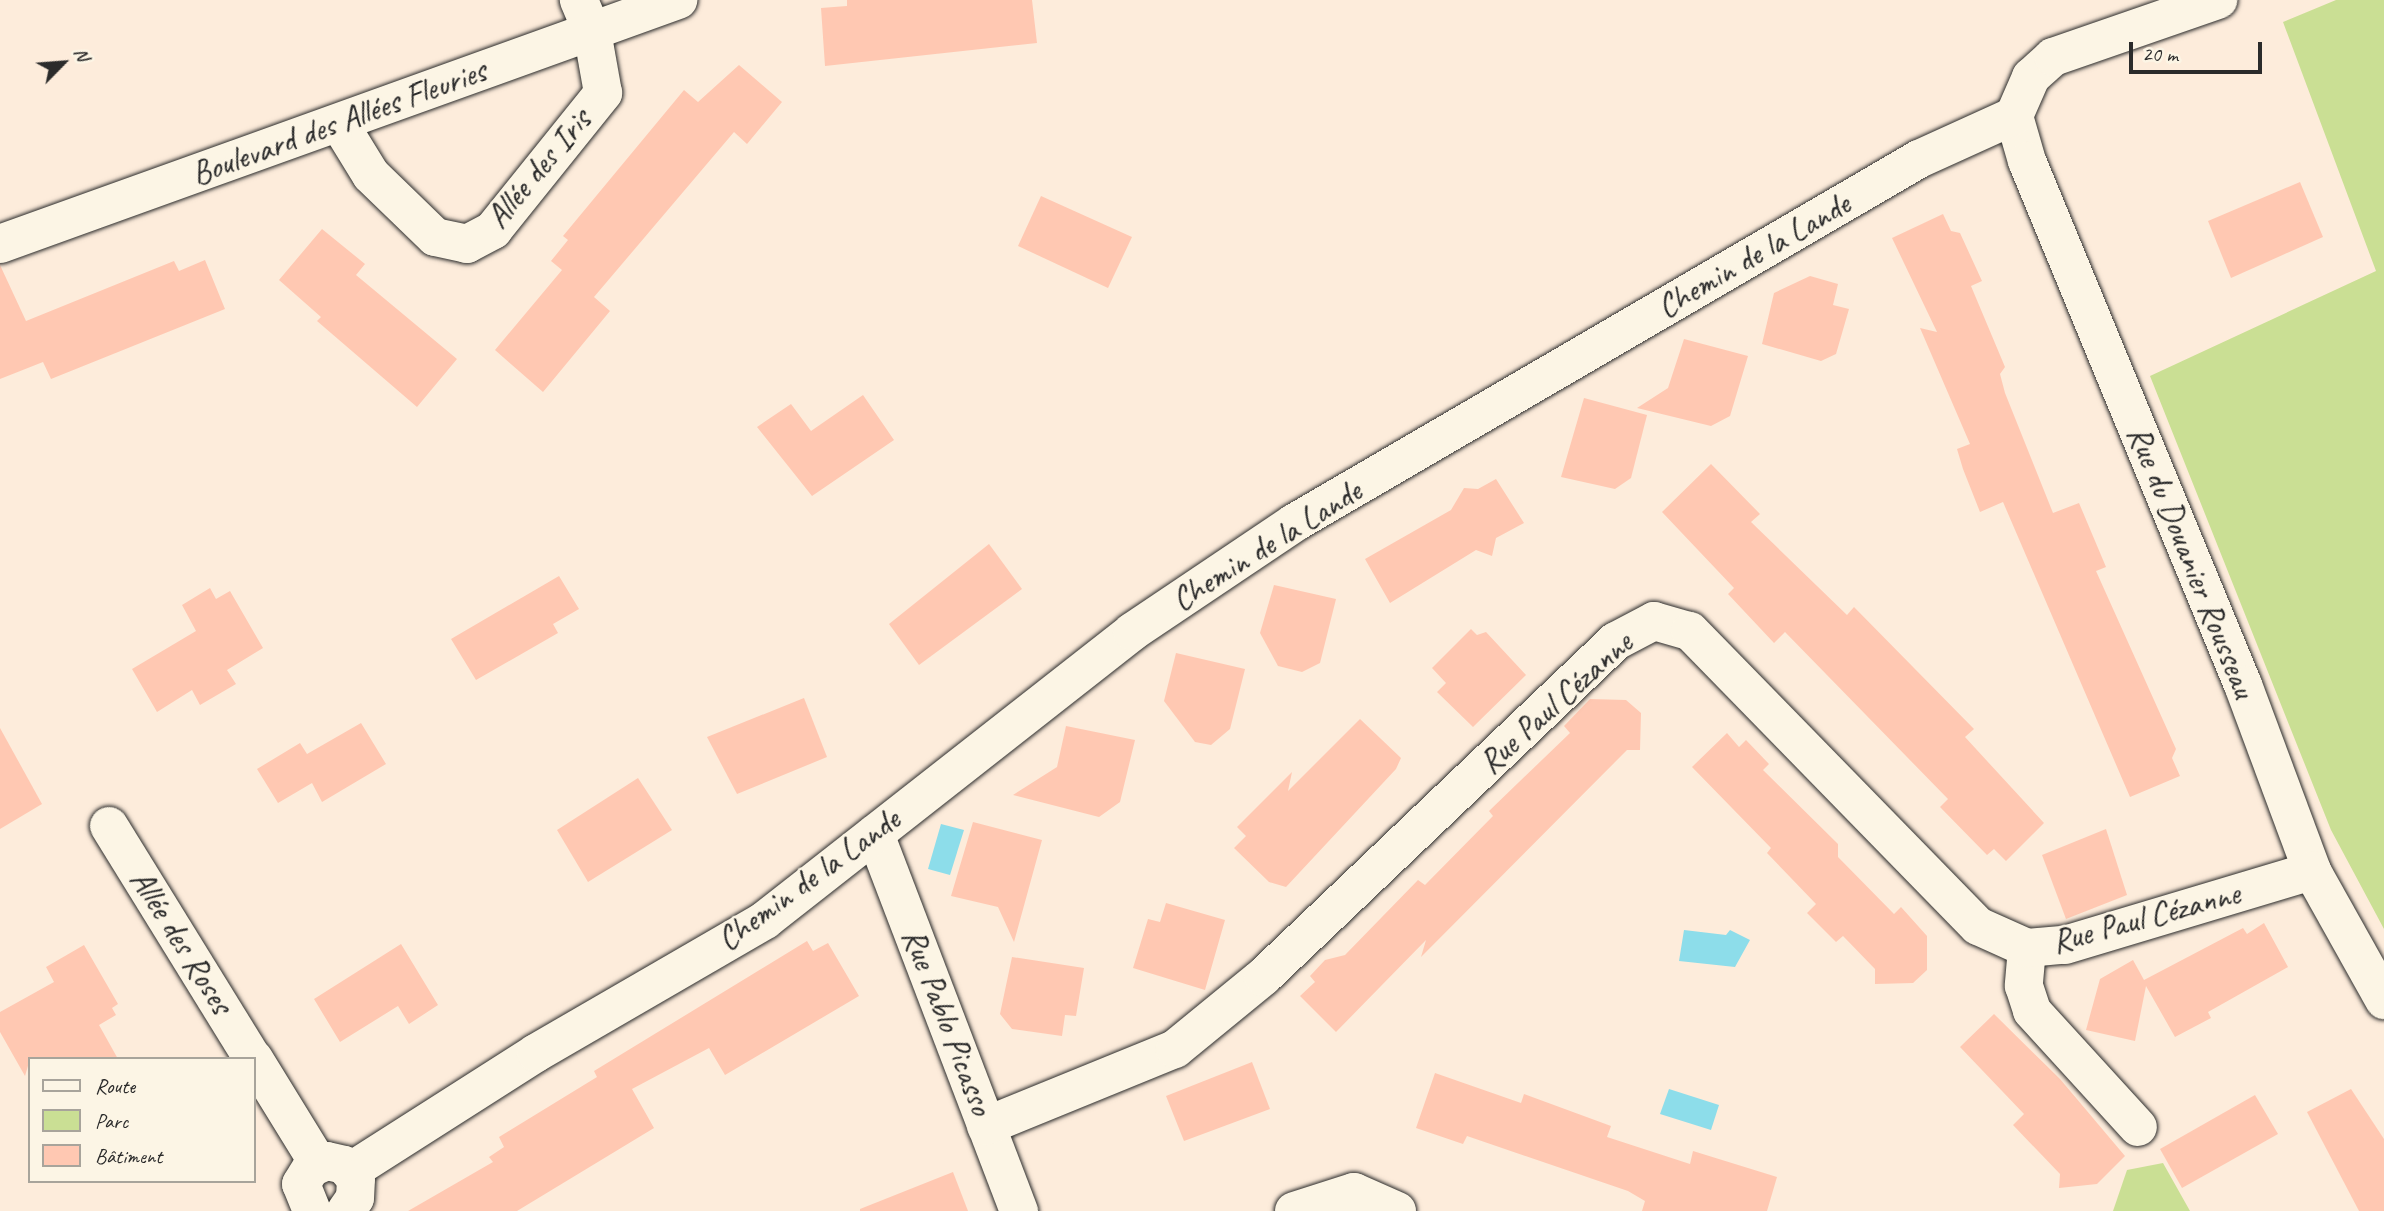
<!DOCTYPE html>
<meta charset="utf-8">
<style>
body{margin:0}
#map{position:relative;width:2384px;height:1211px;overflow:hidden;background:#fdecdb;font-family:Caveat,sans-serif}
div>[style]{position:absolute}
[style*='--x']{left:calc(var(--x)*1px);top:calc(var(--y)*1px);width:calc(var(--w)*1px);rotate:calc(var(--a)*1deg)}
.green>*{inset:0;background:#cadf94}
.water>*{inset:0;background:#8dddea}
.building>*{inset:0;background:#ffc8b2}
.roads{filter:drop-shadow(0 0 2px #2b2b2b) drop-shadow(0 0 2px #2b2b2b)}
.street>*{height:38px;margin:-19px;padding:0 19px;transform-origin:19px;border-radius:19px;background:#fcf5e5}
span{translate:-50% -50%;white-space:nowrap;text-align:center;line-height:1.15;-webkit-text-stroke:5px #fcf5e5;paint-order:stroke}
.street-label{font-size:33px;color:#2b2b2b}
.legend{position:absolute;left:28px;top:1057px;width:228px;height:126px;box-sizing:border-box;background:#fcf5e5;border:2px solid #a8a49b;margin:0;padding:9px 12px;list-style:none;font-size:21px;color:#2b2b2b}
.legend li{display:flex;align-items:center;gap:14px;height:35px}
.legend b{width:35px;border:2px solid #a8a49b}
.north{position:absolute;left:28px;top:28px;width:70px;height:70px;-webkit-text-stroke:5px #fcf5e5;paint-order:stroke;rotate:65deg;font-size:19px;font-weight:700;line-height:28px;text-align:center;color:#2b2b2b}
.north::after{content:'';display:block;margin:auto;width:24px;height:32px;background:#2b2b2b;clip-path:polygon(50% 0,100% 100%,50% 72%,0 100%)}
.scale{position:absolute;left:2129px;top:42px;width:133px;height:32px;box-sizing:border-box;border:4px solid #2b2b2b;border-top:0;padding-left:9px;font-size:21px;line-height:24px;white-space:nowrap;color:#2b2b2b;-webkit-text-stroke:5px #fcf5e5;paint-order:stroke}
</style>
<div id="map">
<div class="green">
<div style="clip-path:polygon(2336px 0,2384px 0,2384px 929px,2331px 830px,2150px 376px,2376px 271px,2283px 22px)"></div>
<div style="clip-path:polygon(2163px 1163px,2190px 1211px,2113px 1211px,2127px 1170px)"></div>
</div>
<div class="water">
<div style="clip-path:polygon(941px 824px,964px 830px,950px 875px,928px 869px)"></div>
<div style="clip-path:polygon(1684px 930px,1726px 935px,1730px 930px,1750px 940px,1735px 967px,1679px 961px)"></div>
<div style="clip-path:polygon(1669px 1089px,1719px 1105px,1711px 1130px,1660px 1114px)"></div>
</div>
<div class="building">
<div style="clip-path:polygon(847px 0,1032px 0,1037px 43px,825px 66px,821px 8px,847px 6px)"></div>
<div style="clip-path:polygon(739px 65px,782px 102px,747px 144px,734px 132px,594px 297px,610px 311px,543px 392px,495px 350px,562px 270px,551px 261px,568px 240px,563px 236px,684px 90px,698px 102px)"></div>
<div style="clip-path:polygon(2300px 182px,2323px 237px,2231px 278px,2208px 221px)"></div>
<div style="clip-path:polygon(1041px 196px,1132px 237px,1108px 288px,1018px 246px)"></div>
<div style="clip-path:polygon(1943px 214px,1951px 231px,1960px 233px,1982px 281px,1971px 286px,2005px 367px,2000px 374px,2005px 393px,2053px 513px,2079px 503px,2106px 567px,2096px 571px,2176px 749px,2172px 758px,2180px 776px,2130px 797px,2003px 502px,1980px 512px,1963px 469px,1957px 449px,1970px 444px,1920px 328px,1937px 332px,1892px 238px)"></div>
<div style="clip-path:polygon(322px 229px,365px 264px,356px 275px,457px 359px,417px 407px,317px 321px,321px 317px,279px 280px)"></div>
<div style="clip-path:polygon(205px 260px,225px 309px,51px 379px,43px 362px,0 379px,0 265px,26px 321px,174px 261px,179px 271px)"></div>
<div style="clip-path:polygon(1810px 276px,1838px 284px,1833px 305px,1849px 309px,1836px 354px,1821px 361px,1762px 344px,1774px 293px)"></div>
<div style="clip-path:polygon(1684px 339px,1748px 356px,1730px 416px,1711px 426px,1637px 408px,1668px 388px)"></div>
<div style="clip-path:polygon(863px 395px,894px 440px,812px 496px,757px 427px,791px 404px,811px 431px)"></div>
<div style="clip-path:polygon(1584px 398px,1647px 415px,1631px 478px,1615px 489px,1561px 477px)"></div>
<div style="clip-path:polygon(1711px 464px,1760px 514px,1751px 522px,1847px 615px,1854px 607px,1974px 729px,1965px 737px,2044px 823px,2006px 861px,1994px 849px,1987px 855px,1940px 807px,1948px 799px,1785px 632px,1774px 643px,1728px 594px,1734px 588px,1662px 512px)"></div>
<div style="clip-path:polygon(1496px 479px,1524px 523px,1496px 538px,1492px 556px,1476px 550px,1390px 603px,1365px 559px,1451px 510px,1464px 488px,1478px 489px)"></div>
<div style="clip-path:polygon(989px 544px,1022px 589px,919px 665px,889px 624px)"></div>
<div style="clip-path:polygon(559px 576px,579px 609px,553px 624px,558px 633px,476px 680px,451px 639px)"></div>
<div style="clip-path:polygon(1274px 585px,1336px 599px,1320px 663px,1302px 672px,1278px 666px,1260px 633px)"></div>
<div style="clip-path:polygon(210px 588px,216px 599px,230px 591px,263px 648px,227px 670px,236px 684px,200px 705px,192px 690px,157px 712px,132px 669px,196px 631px,182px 605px)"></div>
<div style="clip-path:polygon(1471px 629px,1477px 635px,1486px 632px,1526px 675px,1473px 727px,1437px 692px,1446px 683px,1432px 668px)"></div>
<div style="clip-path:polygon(1176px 653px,1245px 669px,1230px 729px,1211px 745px,1195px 742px,1164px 701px)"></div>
<div style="clip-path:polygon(804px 698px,827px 757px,737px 794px,707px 737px)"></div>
<div style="clip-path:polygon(1590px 699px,1626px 700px,1641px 713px,1640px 750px,1627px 750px,1421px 957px,1426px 940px,1336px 1032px,1300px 996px,1315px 982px,1310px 976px,1325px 960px,1345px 955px,1418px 880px,1425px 885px,1493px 816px,1489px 811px,1570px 733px,1564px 726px)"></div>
<div style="clip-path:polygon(1360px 719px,1401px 758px,1396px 769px,1286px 887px,1269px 882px,1234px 848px,1246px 836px,1237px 827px,1292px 772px,1288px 791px)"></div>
<div style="clip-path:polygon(361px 723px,386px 764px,322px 802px,312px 783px,278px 803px,257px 769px,300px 743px,307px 754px)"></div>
<div style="clip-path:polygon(1066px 726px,1135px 740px,1120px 802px,1099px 817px,1013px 795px,1057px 767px)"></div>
<div style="clip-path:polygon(0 728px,42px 804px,0 829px)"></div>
<div style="clip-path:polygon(1727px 733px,1739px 747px,1746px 740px,1769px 764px,1763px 770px,1838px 844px,1838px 857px,1894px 914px,1901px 907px,1927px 936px,1927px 970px,1913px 983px,1875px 984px,1875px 969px,1843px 936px,1836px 942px,1807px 913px,1816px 904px,1767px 853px,1771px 848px,1692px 767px)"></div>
<div style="clip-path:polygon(638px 778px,672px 830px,588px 882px,557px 830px)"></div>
<div style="clip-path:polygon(973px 822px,1042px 840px,1014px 942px,998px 907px,951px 896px)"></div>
<div style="clip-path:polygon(2106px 829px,2127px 895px,2066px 919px,2042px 855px)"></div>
<div style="clip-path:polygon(1166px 903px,1225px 920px,1205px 990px,1133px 968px,1148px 919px,1160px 922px)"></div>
<div style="clip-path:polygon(2264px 923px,2288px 967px,2208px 1012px,2211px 1018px,2175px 1037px,2146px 986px,2135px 1041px,2086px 1030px,2100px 979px,2133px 960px,2144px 980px,2243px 928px,2247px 934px)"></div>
<div style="clip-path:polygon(807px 941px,813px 951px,828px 943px,859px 996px,725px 1075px,709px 1048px,632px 1089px,654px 1128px,517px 1211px,408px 1211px,493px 1162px,489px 1157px,504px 1147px,499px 1137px,597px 1077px,594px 1071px)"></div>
<div style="clip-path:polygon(401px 944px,438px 1005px,409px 1024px,398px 1006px,340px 1042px,314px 999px)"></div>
<div style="clip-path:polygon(84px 945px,118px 1004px,112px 1008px,116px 1015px,99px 1025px,118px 1059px,30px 1059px,25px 1076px,0 1032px,0 1012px,54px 982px,46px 967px)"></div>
<div style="clip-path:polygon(1012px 957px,1084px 968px,1076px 1016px,1065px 1015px,1062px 1036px,1012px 1029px,1000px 1014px)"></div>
<div style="clip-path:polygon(1994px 1014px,2060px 1079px,2125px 1156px,2097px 1184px,2059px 1188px,2060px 1174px,2013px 1125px,2024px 1114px,1960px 1047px)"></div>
<div style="clip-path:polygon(1252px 1062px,1270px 1109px,1184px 1141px,1166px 1096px)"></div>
<div style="clip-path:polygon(1435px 1073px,1521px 1103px,1524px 1094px,1611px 1126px,1607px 1137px,1690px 1164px,1693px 1151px,1777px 1177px,1767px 1211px,1642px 1211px,1645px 1201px,1628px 1191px,1467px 1136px,1463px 1144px,1416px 1128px)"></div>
<div style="clip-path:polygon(2351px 1089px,2384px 1139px,2384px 1211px,2359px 1211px,2307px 1112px)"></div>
<div style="clip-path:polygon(2255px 1095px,2278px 1134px,2182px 1188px,2160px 1149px)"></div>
<div style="clip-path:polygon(953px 1172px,968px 1211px,860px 1211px,860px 1209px)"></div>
</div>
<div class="roads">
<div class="street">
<div style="--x:2014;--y:116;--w:47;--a:73.9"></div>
<div style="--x:2027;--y:161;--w:567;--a:67.6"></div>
<div style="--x:2243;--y:685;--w:198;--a:69.6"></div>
<div style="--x:2312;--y:871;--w:148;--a:60.8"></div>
<div style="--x:339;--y:123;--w:61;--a:58.4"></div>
<div style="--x:371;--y:175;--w:89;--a:44.1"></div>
<div style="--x:435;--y:237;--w:33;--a:12"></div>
<div style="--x:467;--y:244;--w:30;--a:-28"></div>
<div style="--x:493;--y:230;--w:176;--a:-51.2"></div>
<div style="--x:603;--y:93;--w:63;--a:-100.1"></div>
<div style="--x:592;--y:31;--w:34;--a:-113"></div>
<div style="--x:0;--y:244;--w:721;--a:-19.79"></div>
<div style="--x:109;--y:826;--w:274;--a:58.3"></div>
<div style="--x:875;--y:834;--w:404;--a:69.1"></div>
<div style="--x:2027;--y:948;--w:38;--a:95"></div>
<div style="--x:2024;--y:986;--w:26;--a:72"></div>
<div style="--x:2032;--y:1011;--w:157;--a:47.6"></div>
<div style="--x:254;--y:1059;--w:122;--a:58.4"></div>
<div style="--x:986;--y:1126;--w:204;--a:-22.2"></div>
<div style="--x:1175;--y:1049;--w:114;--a:-39.3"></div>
<div style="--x:1263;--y:977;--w:487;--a:-43.6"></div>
<div style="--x:1616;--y:641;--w:43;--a:-27.8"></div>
<div style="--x:1654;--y:621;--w:37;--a:16"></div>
<div style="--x:1690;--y:631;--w:412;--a:45.7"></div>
<div style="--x:1978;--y:926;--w:54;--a:24.2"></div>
<div style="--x:2027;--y:948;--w:38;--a:-5"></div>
<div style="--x:2065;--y:945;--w:258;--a:-16.7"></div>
<div style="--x:351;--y:1171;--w:219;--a:-32.5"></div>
<div style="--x:536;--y:1053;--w:265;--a:-30.1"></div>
<div style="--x:765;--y:920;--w:467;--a:-38.1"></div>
<div style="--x:1132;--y:632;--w:195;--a:-33.9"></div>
<div style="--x:1294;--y:523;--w:723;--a:-30.22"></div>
<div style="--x:1919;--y:159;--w:104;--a:-24.4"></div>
<div style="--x:2014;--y:116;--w:43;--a:-66.4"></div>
<div style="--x:2031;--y:77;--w:30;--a:-42"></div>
<div style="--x:2053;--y:57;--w:175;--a:-19.1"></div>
<div style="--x:312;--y:1211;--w:29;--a:-112"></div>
<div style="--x:301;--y:1184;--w:19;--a:-58"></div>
<div style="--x:311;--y:1168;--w:17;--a:-24"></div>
<div style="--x:327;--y:1161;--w:17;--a:13"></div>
<div style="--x:344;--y:1165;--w:18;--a:49"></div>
<div style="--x:356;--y:1179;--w:19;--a:93"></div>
<div style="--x:355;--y:1198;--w:16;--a:125"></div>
<div style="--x:1294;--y:1211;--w:63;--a:-17.6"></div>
<div style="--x:1354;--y:1192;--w:47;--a:23.8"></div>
</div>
</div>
<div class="street-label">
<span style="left:339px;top:123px;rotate:-20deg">Boulevard des Allées Fleuries</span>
<span style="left:539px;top:169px;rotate:-50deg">Allée des Iris</span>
<span style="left:1754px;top:256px;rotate:-30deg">Chemin de la Lande</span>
<span style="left:1267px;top:546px;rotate:-32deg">Chemin de la Lande</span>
<span style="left:2191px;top:562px;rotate:68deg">Rue du Douanier Rousseau</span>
<span style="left:1556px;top:703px;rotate:-42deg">Rue Paul Cézanne</span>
<span style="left:809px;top:880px;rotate:-36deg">Chemin de la Lande</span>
<span style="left:2146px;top:918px;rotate:-15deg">Rue Paul Cézanne</span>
<span style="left:181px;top:942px;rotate:58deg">Allée des Roses</span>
<span style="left:947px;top:1022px;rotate:69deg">Rue Pablo Picasso</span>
</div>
<ul class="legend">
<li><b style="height:9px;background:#fcf5e5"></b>Route</li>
<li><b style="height:19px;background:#cadf94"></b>Parc</li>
<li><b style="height:19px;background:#ffc8b2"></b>Bâtiment</li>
</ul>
<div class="north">N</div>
<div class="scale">20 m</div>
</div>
